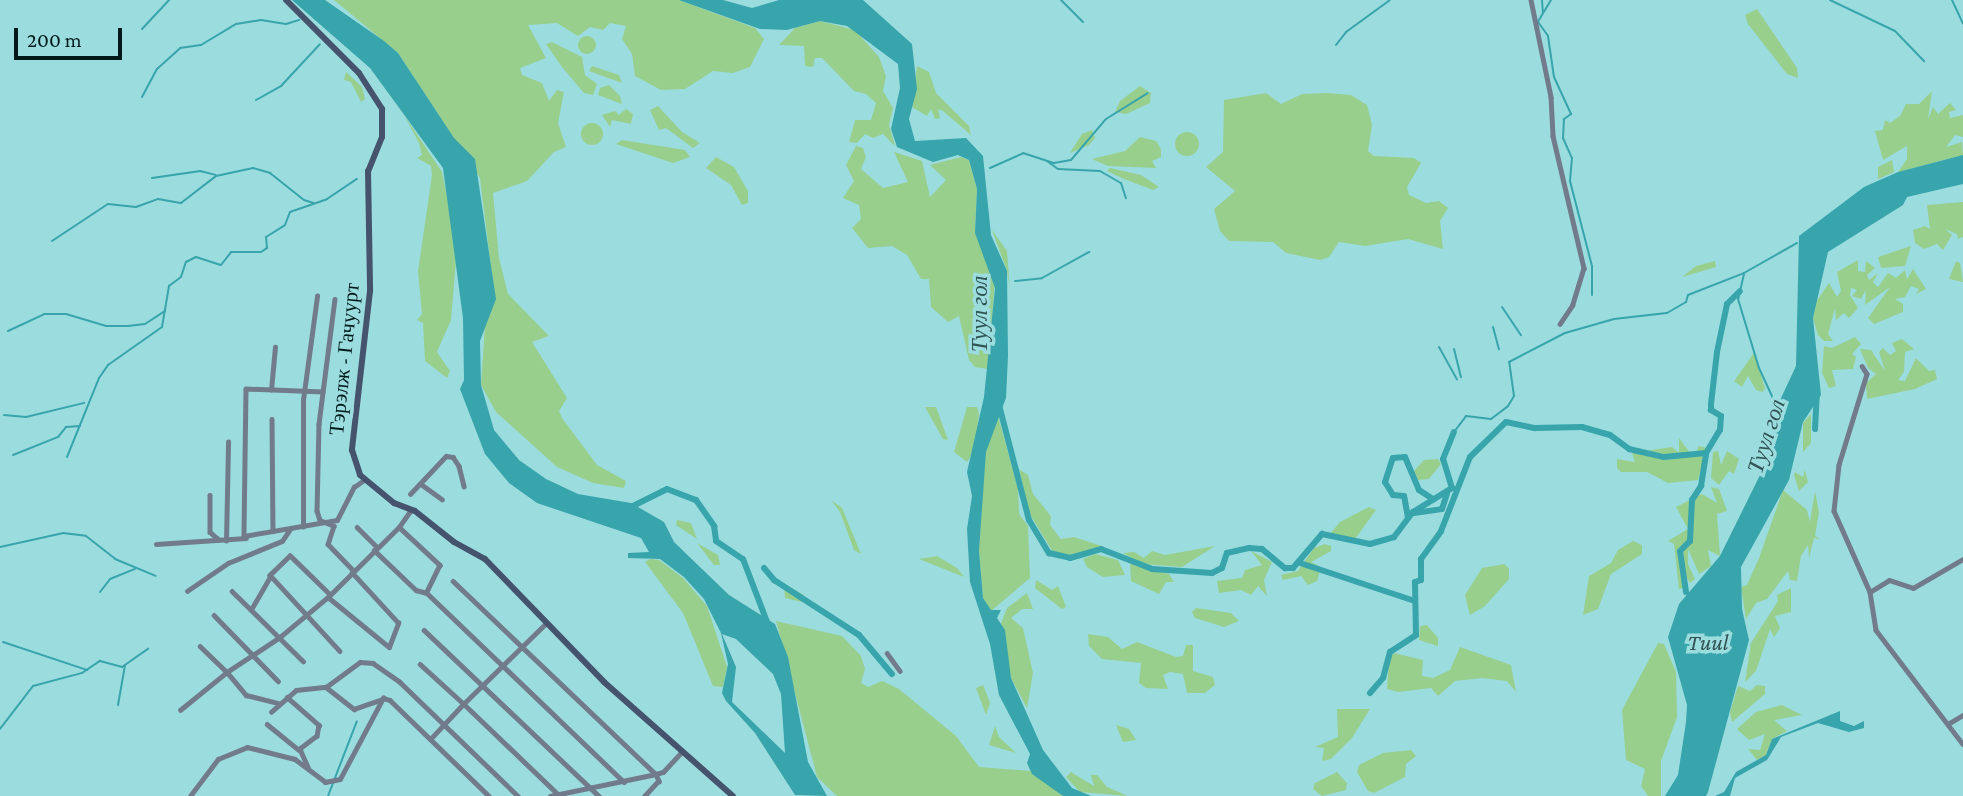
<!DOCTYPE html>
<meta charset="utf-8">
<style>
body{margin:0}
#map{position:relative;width:1963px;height:796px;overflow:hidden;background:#9bdcdf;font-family:"Crimson Pro",serif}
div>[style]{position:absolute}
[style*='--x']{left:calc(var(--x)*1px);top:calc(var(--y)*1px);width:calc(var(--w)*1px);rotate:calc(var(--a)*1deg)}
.green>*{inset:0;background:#98cf8d}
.round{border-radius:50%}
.water>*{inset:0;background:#37a5ab}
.stream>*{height:2px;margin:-1px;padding:0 1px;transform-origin:1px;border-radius:1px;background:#37a5ab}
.river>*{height:6px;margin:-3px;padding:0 3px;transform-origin:3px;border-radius:3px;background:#37a5ab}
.minor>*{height:4.5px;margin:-2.25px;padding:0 2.25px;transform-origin:2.25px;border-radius:2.25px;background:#717b8c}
.secondary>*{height:6px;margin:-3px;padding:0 3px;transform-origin:3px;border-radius:3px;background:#45546c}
span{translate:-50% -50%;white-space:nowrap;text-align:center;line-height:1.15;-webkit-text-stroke:7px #9bdcdf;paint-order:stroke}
.street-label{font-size:21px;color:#00191b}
.water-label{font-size:23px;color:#325354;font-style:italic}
.scale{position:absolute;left:14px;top:28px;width:108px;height:32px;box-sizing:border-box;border:4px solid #00191b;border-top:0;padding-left:9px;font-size:21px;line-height:24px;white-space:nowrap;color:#00191b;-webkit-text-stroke:5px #9bdcdf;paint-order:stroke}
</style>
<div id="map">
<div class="green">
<div style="clip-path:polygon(334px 0,679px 0,755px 28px,764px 39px,750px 67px,733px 73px,713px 71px,685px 89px,661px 90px,635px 76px,632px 54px,622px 39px,626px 26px,610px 23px,603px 30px,590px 27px,578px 36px,557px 23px,528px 25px,546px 58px,520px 68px,522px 75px,542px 83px,549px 101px,557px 90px,564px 92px,558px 123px,566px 147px,554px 152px,527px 181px,493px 193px,499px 258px,508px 294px,549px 336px,532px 342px,567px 398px,559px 411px,562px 418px,597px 465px,626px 481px,624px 488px,593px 483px,557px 467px,496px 412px,481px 385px,485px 325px,495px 299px,480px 178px,398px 53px)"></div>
<div style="clip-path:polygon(1757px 9px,1797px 68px,1798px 78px,1787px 74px,1748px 24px,1745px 15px)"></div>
<div style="clip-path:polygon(820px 21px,855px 30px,879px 57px,886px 76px,883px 91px,893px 108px,889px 125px,895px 146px,883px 134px,873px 138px,865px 134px,857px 143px,849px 142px,855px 120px,871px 120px,876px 103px,866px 94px,854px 91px,822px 58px,815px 58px,813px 67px,805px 66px,804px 46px,779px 45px,795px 28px)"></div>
<div class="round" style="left:578px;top:36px;width:18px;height:18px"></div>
<div style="clip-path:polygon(552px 42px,582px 57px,585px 75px,597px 84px,593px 95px,584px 93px,562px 67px,546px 44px)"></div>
<div style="clip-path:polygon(592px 66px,619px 75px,622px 83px,589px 71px)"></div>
<div style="clip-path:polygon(917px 66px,929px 72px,936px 93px,969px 126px,971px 135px,943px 111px,938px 109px,940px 118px,935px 119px,931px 109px,927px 116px,912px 107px)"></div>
<div style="clip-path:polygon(346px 72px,362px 87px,365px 99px,361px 102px,351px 82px,344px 80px)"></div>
<div style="clip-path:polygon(609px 85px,620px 96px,622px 104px,598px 95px,600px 88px)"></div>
<div style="clip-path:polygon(1140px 86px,1151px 93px,1150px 103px,1126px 114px,1115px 112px,1120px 101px)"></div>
<div style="clip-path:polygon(1932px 91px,1928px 119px,1933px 107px,1938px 114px,1950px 103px,1956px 110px,1949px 112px,1950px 118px,1963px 115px,1963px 137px,1955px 135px,1946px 147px,1962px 142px,1963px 155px,1898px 172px,1907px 159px,1907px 146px,1883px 160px,1875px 131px,1883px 130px,1885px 120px,1890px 123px,1900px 116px,1906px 104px,1919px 104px)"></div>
<div style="clip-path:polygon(1266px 93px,1281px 104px,1302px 94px,1327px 93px,1351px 95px,1367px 105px,1372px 125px,1368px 151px,1374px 156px,1414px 158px,1421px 163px,1407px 187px,1409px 195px,1426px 203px,1439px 201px,1448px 208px,1440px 221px,1443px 249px,1408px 239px,1365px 246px,1339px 242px,1329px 257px,1320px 260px,1286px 253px,1273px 242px,1229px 241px,1220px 231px,1214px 209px,1235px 191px,1206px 167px,1223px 152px,1224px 100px)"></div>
<div style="clip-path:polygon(658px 106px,682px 132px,700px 143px,693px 148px,666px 128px,659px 130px,650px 110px)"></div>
<div style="clip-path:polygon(626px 109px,633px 114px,631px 124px,612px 120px,610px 127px,602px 115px,615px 111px,619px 115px)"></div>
<div style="clip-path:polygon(404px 115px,442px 172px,451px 217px,456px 260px,451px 320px,437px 352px,450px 371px,447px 378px,425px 361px,423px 323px,417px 320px,422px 314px,418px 271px,432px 175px,431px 166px,417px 158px,422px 155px,419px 143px)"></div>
<div class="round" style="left:581px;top:123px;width:22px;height:22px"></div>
<div style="clip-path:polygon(1092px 130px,1095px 138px,1089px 145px,1070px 153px,1082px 134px)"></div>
<div class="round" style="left:1175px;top:132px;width:24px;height:24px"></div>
<div style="clip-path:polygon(1140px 137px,1156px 141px,1161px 149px,1161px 157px,1152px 161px,1156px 168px,1108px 166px,1092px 159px,1125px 151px)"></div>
<div style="clip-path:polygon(622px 140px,685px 150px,690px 157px,673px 163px,616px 144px)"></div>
<div style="clip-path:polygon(856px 146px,863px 148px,866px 157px,861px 169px,883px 188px,908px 182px,894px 152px,922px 161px,930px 197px,946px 180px,930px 165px,961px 157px,969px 160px,977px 189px,975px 233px,995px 280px,988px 369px,975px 367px,969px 360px,959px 316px,948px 322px,931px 307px,929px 279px,921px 279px,907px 255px,892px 246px,868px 248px,852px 228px,861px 219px,859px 205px,843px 198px,854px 181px,846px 165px)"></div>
<div style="clip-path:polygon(716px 157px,734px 167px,748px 191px,748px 203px,742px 205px,731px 185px,706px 168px)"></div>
<div style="clip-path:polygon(1892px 160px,1894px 172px,1878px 179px,1878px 167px)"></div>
<div style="clip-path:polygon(1110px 168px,1141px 175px,1159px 187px,1153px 190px,1124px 179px,1107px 171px)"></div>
<div style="clip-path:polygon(1963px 202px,1963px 237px,1958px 239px,1957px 234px,1945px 229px,1952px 235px,1943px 250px,1937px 244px,1924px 249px,1915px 243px,1913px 230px,1925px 226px,1930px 229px,1927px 205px)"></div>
<div style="clip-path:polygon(992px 230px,1007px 251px,1010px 290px,1007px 271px)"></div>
<div style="clip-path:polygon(1911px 246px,1905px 266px,1881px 268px,1878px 257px)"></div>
<div style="clip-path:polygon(1858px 260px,1858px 271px,1865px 272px,1866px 261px,1875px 268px,1867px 275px,1869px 280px,1878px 273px,1873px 282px,1878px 287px,1888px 273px,1896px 278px,1905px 270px,1907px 279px,1913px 269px,1926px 289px,1916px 294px,1919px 289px,1911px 286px,1905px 297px,1895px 299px,1903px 304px,1903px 312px,1874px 324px,1868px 318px,1890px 287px,1865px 305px,1866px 290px,1861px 299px,1852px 296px,1857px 290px,1851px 288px,1850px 295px,1858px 308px,1849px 318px,1844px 313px,1836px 320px,1835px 308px,1828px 334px,1833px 341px,1824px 341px,1818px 335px,1813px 318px,1816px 302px,1829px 283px,1837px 297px,1841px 291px,1837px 272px)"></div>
<div style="clip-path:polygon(1715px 261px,1716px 267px,1682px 277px,1696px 266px)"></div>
<div style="clip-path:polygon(1956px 261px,1960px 263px,1963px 282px,1949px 279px)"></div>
<div style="clip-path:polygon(1855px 337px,1861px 344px,1852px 354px,1856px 357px,1853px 369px,1832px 370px,1836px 386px,1829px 388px,1822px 373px,1824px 346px,1832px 348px)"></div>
<div style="clip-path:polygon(1902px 339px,1914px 349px,1905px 352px,1904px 372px,1898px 380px,1905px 381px,1916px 358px,1929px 371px,1935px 370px,1937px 379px,1915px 389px,1867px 399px,1866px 383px,1876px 374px,1868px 368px,1860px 349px,1871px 350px,1885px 371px,1879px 352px,1883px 348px,1890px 355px,1896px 351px,1892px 343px)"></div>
<div style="clip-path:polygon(1754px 353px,1765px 388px,1763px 392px,1756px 390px,1748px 376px,1742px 387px,1734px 381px)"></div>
<div style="clip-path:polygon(925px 407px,936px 407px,948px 440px,943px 439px)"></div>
<div style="clip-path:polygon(967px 407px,977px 407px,979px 414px,975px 450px,967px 462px,954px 452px)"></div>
<div style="clip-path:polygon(1811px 414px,1811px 443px,1803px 452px,1803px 423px)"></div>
<div style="clip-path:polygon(998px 416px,1018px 488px,1019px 514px,1028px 526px,1030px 578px,991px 611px,983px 598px,979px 551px,985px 452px)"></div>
<div style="clip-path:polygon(1679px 438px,1691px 454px,1697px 453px,1698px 446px,1707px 448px,1698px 480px,1668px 483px,1647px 472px,1621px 472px,1617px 468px,1617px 459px,1635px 462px,1632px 453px,1672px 447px,1679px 453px)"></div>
<div style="clip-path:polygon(1718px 451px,1721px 465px,1727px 451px,1739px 459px,1734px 474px,1729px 471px,1719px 485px,1711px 478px,1713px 452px)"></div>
<div style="clip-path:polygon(1424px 460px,1438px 459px,1441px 464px,1429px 479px,1418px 480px,1414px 471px)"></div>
<div style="clip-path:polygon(1019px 469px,1028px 475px,1033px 494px,1051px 516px,1050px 525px,1061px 539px,1074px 537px,1105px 547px,1065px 557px,1053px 552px,1029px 513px)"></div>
<div style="clip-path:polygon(1805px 470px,1808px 482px,1799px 491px,1794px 475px,1795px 472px,1803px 477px)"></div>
<div style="clip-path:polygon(1711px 487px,1719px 489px,1727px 511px,1717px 514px,1720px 556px,1708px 550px,1711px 566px,1699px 574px,1688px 549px,1688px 564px,1695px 579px,1690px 583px,1685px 575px,1683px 588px,1679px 589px,1674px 544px,1668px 541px,1688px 529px,1676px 507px,1702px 494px,1717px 503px)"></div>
<div style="clip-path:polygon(1783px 490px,1807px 510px,1810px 522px,1815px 491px,1819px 512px,1815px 536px,1821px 539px,1814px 538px,1809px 558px,1808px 545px,1801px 556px,1797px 581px,1790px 580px,1788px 571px,1767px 599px,1756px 603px,1746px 619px,1741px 587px,1747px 585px,1759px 558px)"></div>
<div style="clip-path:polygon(831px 500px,842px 508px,861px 554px,854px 550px,840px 512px)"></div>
<div style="clip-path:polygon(1369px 507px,1376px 510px,1355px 539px,1330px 534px,1340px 522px)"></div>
<div style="clip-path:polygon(677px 520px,691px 523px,697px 539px,676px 525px)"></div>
<div style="clip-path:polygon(1633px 541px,1642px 545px,1642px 554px,1611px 574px,1598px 609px,1583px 615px,1589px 576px,1611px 563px,1618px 550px)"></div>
<div style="clip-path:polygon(697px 543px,718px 555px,720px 565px,714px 565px)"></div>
<div style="clip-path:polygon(1325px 544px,1331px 546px,1331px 551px,1311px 562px,1321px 567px,1317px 581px,1308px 585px,1301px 576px,1283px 580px,1281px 575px,1298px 571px,1314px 548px)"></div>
<div style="clip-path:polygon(1215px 546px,1182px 567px,1142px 564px,1123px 553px,1134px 552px,1144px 558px,1152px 551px,1165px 555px)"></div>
<div style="clip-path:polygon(1251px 551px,1272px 562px,1264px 580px,1267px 596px,1258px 586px,1251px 595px,1241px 590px,1219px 593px,1217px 581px,1242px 578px,1245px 570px,1262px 565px)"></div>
<div style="clip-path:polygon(1095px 554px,1118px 560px,1125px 575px,1103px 577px,1087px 567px,1083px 559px)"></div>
<div style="clip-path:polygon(937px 556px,957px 568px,964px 577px,919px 559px)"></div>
<div style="clip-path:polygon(650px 559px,659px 560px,683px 578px,707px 606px,727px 667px,723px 687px,713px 686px,683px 613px,645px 562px)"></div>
<div style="clip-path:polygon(1130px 564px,1169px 574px,1174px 582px,1166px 582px,1159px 594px,1131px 581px)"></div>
<div style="clip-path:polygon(1504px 564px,1509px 568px,1509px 579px,1485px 606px,1470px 615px,1465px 595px,1482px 568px)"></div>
<div style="clip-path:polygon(1036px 580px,1052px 590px,1058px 586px,1066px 607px,1062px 609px,1035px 588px)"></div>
<div style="clip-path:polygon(784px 584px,804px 595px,806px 603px,785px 598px)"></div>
<div style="clip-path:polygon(1791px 588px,1791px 612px,1775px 616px,1780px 628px,1774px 637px,1770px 629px,1756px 671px,1745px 682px,1751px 643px,1778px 601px,1777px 595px)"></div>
<div style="clip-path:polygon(1027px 593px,1033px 609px,1022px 609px,1011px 618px,1023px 628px,1033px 673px,1027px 708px,1011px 678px,1001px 623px,1007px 608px)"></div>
<div style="clip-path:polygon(1196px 608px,1231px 613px,1239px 621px,1224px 627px,1195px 618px,1192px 612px)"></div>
<div style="clip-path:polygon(776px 621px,842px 636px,861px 656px,865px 669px,861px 683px,868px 687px,882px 681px,899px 689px,956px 736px,979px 767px,1031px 771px,1063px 796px,837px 796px,817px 777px)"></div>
<div style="clip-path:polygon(1427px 625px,1438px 638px,1438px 646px,1419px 640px,1420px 626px)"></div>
<div style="clip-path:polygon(1088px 634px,1108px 637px,1122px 649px,1137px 642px,1176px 657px,1183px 656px,1186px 645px,1193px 645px,1193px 671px,1213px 677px,1215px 685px,1205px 693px,1187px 693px,1183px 674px,1170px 672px,1163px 675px,1168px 689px,1146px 688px,1139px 683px,1141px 663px,1102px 659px,1089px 646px)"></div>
<div style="clip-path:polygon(1658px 643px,1664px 644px,1676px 672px,1677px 717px,1661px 761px,1661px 796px,1648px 796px,1641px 786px,1645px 769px,1626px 760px,1622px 710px)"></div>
<div style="clip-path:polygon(1460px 647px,1511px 665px,1516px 692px,1507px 681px,1482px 678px,1455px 681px,1438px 696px,1431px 688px,1398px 692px,1387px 689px,1389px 659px,1394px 653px,1423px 660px,1422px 676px,1433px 678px,1450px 670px)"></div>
<div style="clip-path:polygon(983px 685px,990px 703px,986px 715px,976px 688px)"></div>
<div style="clip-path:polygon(1757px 685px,1765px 686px,1765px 694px,1732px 722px,1730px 712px,1738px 686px,1750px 691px)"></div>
<div style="clip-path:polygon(1782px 705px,1802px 715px,1774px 720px,1787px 731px,1772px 739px,1766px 755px,1757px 760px,1748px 749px,1760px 750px,1765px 734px,1749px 740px,1737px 729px,1756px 712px)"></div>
<div style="clip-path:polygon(1337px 709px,1370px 709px,1352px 738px,1331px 759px,1322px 761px,1324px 748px,1315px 747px,1338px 737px)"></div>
<div style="clip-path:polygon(1116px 725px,1129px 729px,1136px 740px,1123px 742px)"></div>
<div style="clip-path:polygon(995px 726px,999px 737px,1016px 753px,989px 745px)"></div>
<div style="clip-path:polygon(1411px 750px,1416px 756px,1406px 764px,1405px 777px,1374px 793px,1368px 791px,1357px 772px,1359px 765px,1383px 753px)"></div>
<div style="clip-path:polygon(1071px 772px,1094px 786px,1091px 775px,1097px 775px,1107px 787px,1128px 796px,1080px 792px,1066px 777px)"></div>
<div style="clip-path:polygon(1337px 772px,1347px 783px,1346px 790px,1322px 796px,1313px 789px,1315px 783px)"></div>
</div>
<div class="water">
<div style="clip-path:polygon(evenodd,292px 0,325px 0,384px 41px,398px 53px,454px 138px,475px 159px,496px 299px,480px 341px,481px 385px,494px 430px,519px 460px,546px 479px,578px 494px,631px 503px,664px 522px,674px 542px,729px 595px,775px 624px,788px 657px,808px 762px,827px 796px,795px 795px,755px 733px,726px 701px,722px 693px,728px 664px,721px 633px,704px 599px,684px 577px,660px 559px,628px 558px,628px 553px,649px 552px,641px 538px,537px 503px,509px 483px,485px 454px,460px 389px,464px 380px,463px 318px,443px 168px,370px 68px,292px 0,722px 634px,736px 639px,773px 674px,781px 694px,785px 753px,732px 702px,736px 667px,722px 634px)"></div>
<div style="clip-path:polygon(679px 0,723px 0,752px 8px,779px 0,863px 0,912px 44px,917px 89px,909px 119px,915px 141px,966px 138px,983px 156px,991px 235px,1007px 271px,1008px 356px,1006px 398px,986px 452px,979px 551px,983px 598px,991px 610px,1001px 610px,997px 618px,1005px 630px,1011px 678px,1043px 750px,1072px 788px,1091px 796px,1063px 796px,1032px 774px,1027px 763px,1030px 754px,999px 695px,990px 644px,970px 582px,967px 529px,972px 496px,967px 472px,984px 397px,995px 288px,975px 233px,977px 189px,969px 160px,958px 155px,933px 162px,897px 147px,891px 129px,900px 88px,898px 64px,847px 26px,820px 21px,787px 30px,760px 29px)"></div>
<div style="clip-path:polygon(1963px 155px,1963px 184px,1907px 197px,1903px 205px,1828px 252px,1813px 318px,1821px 395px,1803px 422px,1789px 480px,1741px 567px,1742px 609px,1749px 640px,1708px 792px,1706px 796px,1665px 796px,1678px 775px,1686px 722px,1687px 705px,1668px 637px,1679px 604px,1720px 556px,1765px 465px,1775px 411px,1796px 366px,1799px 236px,1864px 187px,1898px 172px)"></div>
<div style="clip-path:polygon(1840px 711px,1840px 721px,1854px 726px,1864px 721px,1864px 728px,1849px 732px,1818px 723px,1781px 737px,1767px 760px,1735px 778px,1730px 796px,1715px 796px,1724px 792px,1736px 772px,1766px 755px,1772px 739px)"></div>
</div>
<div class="stream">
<div style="--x:1061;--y:0;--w:31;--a:45"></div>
<div style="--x:1542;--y:0;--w:13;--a:86"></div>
<div style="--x:1551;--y:0;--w:26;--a:121"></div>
<div style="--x:1538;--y:22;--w:17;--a:54"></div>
<div style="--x:1548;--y:36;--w:41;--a:81.7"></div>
<div style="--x:1554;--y:77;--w:41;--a:65.3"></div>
<div style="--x:1571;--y:114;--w:9;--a:144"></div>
<div style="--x:1564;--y:119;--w:19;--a:93"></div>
<div style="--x:1563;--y:138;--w:22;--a:66"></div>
<div style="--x:1572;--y:158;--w:23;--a:95"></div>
<div style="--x:1570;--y:181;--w:88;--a:75.5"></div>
<div style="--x:1592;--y:266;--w:29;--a:90"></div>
<div style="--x:1830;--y:0;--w:72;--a:25.5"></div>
<div style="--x:1895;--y:31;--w:42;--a:46"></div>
<div style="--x:1952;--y:0;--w:26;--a:65"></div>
<div style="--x:142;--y:29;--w:40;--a:-47"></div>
<div style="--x:1336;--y:45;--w:16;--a:-52"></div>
<div style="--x:1346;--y:32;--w:54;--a:-36"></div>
<div style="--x:142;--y:97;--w:32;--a:-62"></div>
<div style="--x:157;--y:69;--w:31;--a:-42"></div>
<div style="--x:180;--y:48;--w:21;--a:-8"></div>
<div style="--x:201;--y:45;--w:41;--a:-31"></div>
<div style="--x:236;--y:24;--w:25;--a:-9"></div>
<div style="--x:261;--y:20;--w:25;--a:9"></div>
<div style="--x:286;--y:24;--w:14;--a:-17"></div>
<div style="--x:256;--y:100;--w:29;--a:-29"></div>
<div style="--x:281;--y:86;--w:57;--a:-47.1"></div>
<div style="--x:1047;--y:161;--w:14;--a:36"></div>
<div style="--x:1058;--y:169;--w:42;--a:2.7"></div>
<div style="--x:1100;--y:171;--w:24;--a:30"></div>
<div style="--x:1121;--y:183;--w:16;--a:72"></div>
<div style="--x:990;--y:168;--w:36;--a:-24"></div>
<div style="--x:1023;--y:153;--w:33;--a:18"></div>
<div style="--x:1054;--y:163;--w:17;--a:-10"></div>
<div style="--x:1071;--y:160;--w:54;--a:-49.5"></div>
<div style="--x:1106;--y:119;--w:49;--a:-31.8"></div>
<div style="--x:152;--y:178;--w:49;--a:-8.3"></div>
<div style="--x:200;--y:171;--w:16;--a:14"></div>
<div style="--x:52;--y:241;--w:67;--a:-33.5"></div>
<div style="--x:108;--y:204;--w:28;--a:6"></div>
<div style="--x:136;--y:207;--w:23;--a:-20"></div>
<div style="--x:158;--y:199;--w:23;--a:10"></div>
<div style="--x:181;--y:203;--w:44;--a:-37.6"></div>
<div style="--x:216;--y:176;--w:38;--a:-12"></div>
<div style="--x:253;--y:168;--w:18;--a:16"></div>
<div style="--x:270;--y:173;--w:43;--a:38.5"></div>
<div style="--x:304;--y:200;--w:10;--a:17"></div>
<div style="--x:1744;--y:274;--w:26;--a:103"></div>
<div style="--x:1738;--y:299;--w:72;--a:73.1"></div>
<div style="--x:1759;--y:368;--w:43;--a:65.2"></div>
<div style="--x:1015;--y:281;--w:27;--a:-6"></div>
<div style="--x:1042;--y:278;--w:54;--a:-29"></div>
<div style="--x:1502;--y:307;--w:34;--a:56"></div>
<div style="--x:1493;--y:327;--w:23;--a:75"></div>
<div style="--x:8;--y:331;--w:40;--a:-25"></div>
<div style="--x:44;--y:314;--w:22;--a:0"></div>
<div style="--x:66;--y:314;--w:42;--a:16.7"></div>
<div style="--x:106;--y:326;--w:22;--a:0"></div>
<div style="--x:128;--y:326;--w:17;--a:-7"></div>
<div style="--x:145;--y:324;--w:24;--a:-33"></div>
<div style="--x:1439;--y:347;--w:37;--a:61"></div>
<div style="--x:1454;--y:349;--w:29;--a:76"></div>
<div style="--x:4;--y:415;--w:22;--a:5"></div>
<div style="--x:26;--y:417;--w:60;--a:-13.6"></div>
<div style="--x:1454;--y:432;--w:20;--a:-53"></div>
<div style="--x:1466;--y:416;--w:25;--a:7"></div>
<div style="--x:1491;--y:419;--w:21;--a:-37"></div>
<div style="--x:1508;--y:406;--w:12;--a:-59"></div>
<div style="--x:1514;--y:396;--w:34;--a:-98"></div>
<div style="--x:1509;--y:362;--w:63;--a:-27.4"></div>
<div style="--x:1565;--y:333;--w:51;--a:-15.9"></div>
<div style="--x:1614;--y:319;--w:53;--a:-6.5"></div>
<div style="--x:1667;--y:313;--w:22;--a:-30"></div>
<div style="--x:1686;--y:302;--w:7;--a:-74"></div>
<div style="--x:1688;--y:295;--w:60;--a:-21.4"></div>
<div style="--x:1744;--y:273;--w:61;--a:-29.5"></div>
<div style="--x:13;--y:455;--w:48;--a:-21.8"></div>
<div style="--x:58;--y:437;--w:13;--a:-51"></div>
<div style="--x:66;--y:427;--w:14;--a:-4"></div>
<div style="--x:67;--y:457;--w:85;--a:-67.9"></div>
<div style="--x:99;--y:378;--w:16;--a:-55"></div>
<div style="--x:108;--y:365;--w:66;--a:-35.1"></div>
<div style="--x:162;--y:327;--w:42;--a:-80.3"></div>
<div style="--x:169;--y:286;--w:15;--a:-37"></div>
<div style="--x:181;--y:277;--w:16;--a:-72"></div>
<div style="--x:186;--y:262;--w:11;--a:-27"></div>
<div style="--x:196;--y:257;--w:26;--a:18"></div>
<div style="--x:221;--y:265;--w:16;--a:-52"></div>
<div style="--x:231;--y:252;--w:30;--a:0"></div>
<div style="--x:261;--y:252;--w:7;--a:-34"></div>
<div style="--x:267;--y:248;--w:11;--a:-95"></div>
<div style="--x:266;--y:237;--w:22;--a:-32"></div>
<div style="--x:285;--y:225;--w:14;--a:-69"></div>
<div style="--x:290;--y:212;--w:39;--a:-19"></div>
<div style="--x:327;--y:199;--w:36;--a:-34"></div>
<div style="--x:0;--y:547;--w:65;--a:-12.5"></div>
<div style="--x:63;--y:533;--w:23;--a:7"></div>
<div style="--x:86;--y:536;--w:37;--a:38"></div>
<div style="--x:115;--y:559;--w:44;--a:22.5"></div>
<div style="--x:100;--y:592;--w:16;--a:-52"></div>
<div style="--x:110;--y:579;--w:27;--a:-22"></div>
<div style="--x:3;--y:642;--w:89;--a:18.4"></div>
<div style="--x:118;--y:705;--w:40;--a:-80"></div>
<div style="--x:0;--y:729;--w:54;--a:-52.5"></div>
<div style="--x:33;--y:686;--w:51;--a:-14.9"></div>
<div style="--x:82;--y:673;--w:22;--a:-34"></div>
<div style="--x:100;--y:661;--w:23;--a:15"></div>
<div style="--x:122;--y:667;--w:32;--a:-35"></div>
<div style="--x:328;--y:796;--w:80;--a:-68.9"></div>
</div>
<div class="river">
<div style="--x:999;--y:405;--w:119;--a:75.4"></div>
<div style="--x:1029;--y:520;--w:39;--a:59"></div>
<div style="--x:1049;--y:553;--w:22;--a:13"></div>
<div style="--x:1070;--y:558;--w:32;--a:-16"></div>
<div style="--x:1101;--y:549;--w:55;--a:21.4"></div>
<div style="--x:1152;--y:569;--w:60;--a:3.8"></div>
<div style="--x:1212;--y:573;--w:11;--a:-27"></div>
<div style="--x:1222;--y:568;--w:16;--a:-72"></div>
<div style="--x:1227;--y:553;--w:23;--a:-13"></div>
<div style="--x:1249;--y:548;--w:13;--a:4"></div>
<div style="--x:1262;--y:549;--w:30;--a:40"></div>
<div style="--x:1285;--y:568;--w:8;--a:0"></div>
<div style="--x:1293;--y:568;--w:45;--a:-49.5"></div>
<div style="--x:1322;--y:534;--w:49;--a:11.8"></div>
<div style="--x:1370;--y:544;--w:25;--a:-16"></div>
<div style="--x:1394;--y:537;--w:31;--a:-53"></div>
<div style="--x:1413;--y:512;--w:46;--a:-31.6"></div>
<div style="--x:1452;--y:488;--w:30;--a:-107"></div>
<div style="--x:1443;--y:459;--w:29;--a:-68"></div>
<div style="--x:1815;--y:429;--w:37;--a:-87"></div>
<div style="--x:629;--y:508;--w:42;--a:-26.6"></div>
<div style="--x:667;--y:489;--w:31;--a:21"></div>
<div style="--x:696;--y:500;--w:32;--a:55"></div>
<div style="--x:714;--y:526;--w:15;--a:82"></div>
<div style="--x:716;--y:541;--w:32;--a:34"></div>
<div style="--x:743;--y:559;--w:73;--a:69.1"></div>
<div style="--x:1414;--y:513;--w:28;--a:-8"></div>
<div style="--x:1442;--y:509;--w:16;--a:-72"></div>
<div style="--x:1408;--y:518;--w:22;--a:-100"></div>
<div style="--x:1404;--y:496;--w:11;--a:-175"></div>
<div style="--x:1393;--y:495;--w:15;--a:-122"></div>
<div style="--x:1385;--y:482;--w:25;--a:-72"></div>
<div style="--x:1393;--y:458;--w:12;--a:-5"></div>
<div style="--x:1405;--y:457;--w:36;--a:67"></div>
<div style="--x:1419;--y:490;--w:17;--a:33"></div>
<div style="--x:1300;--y:563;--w:121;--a:18.3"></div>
<div style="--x:764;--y:568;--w:16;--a:50"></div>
<div style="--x:774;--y:580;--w:101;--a:32.9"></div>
<div style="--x:859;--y:635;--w:51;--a:49.8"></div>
<div style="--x:1686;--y:592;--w:41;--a:-98.3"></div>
<div style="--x:1680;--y:551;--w:14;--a:-45"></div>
<div style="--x:1690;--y:541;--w:41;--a:-87.2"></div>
<div style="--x:1692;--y:500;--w:17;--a:-57"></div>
<div style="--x:1701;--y:486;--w:33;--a:-81"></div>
<div style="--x:1706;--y:453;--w:27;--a:-59"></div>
<div style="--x:1720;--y:430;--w:14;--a:-86"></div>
<div style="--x:1721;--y:416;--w:12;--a:-149"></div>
<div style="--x:1711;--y:410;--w:6;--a:-90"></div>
<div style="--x:1711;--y:404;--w:52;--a:-83.4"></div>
<div style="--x:1717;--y:352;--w:49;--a:-78.2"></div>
<div style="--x:1727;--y:304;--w:18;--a:-45"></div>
<div style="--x:1370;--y:693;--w:20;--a:-49"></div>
<div style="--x:1383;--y:678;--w:27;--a:-75"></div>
<div style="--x:1390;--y:652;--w:31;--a:-33"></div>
<div style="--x:1416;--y:635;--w:53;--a:-91.1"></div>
<div style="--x:1415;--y:582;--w:6;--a:-18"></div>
<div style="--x:1421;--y:580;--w:21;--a:-90"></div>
<div style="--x:1421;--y:559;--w:34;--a:-54"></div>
<div style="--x:1441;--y:531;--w:79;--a:-68.6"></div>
<div style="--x:1470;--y:457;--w:50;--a:-44.2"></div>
<div style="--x:1506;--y:422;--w:30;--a:12"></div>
<div style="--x:1535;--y:428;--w:47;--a:-1.2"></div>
<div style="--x:1582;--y:427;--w:29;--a:16"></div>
<div style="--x:1610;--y:435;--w:24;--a:36"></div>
<div style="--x:1629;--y:449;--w:36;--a:13"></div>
<div style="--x:1664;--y:457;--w:42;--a:-5.4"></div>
</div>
<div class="minor">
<div style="--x:1531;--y:0;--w:99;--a:78.3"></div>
<div style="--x:1551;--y:97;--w:39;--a:87"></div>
<div style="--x:1553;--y:136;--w:136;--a:76.8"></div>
<div style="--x:1584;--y:268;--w:39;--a:107"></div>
<div style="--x:1573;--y:305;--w:23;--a:124"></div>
<div style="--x:335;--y:299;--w:126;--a:97.3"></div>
<div style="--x:319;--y:424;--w:87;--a:91.3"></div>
<div style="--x:317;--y:511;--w:9;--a:72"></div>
<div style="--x:320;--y:520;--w:15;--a:23"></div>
<div style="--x:334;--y:526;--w:19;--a:108"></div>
<div style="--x:328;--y:544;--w:37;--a:46"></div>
<div style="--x:1862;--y:366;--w:9;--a:58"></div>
<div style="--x:1867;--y:374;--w:95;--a:107.1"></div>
<div style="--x:1839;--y:465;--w:46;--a:96.2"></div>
<div style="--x:1834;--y:511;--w:89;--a:66"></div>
<div style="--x:1870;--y:592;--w:38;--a:81"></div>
<div style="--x:1876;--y:630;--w:143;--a:52.7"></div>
<div style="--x:271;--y:390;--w:43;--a:-84.7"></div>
<div style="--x:323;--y:392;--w:77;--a:-177.8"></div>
<div style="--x:246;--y:389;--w:147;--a:90.8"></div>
<div style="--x:244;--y:536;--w:94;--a:-9.8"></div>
<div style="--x:337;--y:520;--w:37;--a:-63"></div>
<div style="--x:354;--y:487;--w:12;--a:-35"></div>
<div style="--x:272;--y:419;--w:112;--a:89.5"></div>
<div style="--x:421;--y:484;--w:26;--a:36"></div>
<div style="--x:410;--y:494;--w:52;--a:-46.5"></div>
<div style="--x:446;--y:456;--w:7;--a:8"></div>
<div style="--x:453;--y:457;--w:11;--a:56"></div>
<div style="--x:459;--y:466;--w:21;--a:76"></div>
<div style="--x:210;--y:495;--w:37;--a:90"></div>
<div style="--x:210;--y:532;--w:11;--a:41"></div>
<div style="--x:303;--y:527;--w:127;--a:-90"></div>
<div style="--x:303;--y:400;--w:105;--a:-82.3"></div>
<div style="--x:357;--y:527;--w:28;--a:45"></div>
<div style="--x:399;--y:527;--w:56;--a:42.8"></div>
<div style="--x:440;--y:565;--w:30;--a:116"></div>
<div style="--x:226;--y:541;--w:99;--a:-88.8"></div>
<div style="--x:156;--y:544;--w:90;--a:-3.8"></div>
<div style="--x:374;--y:550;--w:58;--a:43.6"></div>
<div style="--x:416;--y:590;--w:11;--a:15"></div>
<div style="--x:427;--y:593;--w:273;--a:43.8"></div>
<div style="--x:453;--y:581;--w:280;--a:43.6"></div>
<div style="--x:656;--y:774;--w:7;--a:-16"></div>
<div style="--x:663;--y:772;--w:26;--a:-47"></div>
<div style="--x:187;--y:591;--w:50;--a:-34.3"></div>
<div style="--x:228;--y:563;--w:58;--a:-22.2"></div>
<div style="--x:282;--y:541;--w:14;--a:-56"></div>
<div style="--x:232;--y:591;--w:100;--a:44.6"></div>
<div style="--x:1870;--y:592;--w:22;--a:-32"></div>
<div style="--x:1889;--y:580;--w:25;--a:18"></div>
<div style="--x:1913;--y:588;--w:58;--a:-30.1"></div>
<div style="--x:330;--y:595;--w:56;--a:-135.7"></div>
<div style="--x:290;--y:556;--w:28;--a:136"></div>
<div style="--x:270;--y:575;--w:103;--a:47.4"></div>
<div style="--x:328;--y:597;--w:79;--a:39.3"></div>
<div style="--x:389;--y:647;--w:26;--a:-69"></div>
<div style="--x:398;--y:623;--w:68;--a:-132.6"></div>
<div style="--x:252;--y:608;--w:34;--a:-60"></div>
<div style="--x:214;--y:615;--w:92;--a:45.9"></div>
<div style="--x:546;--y:624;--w:115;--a:135.7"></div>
<div style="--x:464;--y:704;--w:133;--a:43.8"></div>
<div style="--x:424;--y:630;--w:241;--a:43.5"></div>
<div style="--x:200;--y:646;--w:37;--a:44"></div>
<div style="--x:227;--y:672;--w:64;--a:-33.4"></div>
<div style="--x:280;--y:637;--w:64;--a:-39.9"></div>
<div style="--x:329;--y:596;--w:98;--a:-44.6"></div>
<div style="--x:399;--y:527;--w:21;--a:-55"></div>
<div style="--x:887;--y:653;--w:22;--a:54"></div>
<div style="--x:420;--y:664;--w:59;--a:42.3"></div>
<div style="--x:464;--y:704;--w:48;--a:133.3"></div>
<div style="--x:326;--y:687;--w:36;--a:38"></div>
<div style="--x:354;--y:709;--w:28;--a:-19"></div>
<div style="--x:287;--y:697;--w:43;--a:41.2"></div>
<div style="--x:319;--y:725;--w:11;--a:100"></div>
<div style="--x:317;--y:736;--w:21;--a:143"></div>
<div style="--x:300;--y:749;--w:20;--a:66"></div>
<div style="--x:180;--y:710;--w:60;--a:-39"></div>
<div style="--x:227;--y:672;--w:30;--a:50"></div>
<div style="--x:246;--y:695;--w:33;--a:14"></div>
<div style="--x:271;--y:712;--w:33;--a:-41"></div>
<div style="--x:296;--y:690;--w:30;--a:-6"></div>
<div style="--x:326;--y:687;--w:42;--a:-36.3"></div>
<div style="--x:360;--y:662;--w:13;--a:4"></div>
<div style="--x:373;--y:663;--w:33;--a:35"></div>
<div style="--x:400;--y:682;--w:164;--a:44"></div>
<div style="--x:267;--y:724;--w:41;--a:39.1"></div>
<div style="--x:1948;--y:724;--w:17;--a:-31"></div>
<div style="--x:190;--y:796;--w:46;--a:-52.9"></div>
<div style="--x:218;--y:759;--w:31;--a:-22"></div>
<div style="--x:247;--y:747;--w:49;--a:14"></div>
<div style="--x:295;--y:759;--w:38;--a:37"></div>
<div style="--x:325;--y:782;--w:15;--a:-11"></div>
<div style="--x:340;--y:779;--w:92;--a:-62"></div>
<div style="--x:383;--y:698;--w:7;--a:16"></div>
<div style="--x:390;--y:700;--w:138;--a:44.1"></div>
<div style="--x:550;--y:796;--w:108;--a:-11.7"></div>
<div style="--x:656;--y:774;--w:8;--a:67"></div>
<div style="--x:659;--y:781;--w:21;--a:133"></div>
</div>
<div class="secondary">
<div style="--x:286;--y:0;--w:103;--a:45"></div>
<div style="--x:359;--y:73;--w:43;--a:57.4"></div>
<div style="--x:382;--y:109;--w:28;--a:90"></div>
<div style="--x:382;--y:137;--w:37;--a:112"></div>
<div style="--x:368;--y:171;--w:120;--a:89"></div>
<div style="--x:370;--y:291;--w:160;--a:96.5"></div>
<div style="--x:352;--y:450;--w:26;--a:72"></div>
<div style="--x:360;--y:475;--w:44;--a:39.5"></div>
<div style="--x:394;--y:503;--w:22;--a:21"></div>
<div style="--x:415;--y:511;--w:50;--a:38.5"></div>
<div style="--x:454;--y:542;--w:35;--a:29"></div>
<div style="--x:485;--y:559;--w:171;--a:45.9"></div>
<div style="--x:604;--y:682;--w:172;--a:41.5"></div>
</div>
<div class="street-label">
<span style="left:344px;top:359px;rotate:-84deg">Тэрэлж - Гачуурт</span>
</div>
<div class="water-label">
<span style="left:979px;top:314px;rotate:-90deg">Туул гол</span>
<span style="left:1766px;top:436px;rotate:-72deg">Туул гол</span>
<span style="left:1708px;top:642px">Tuul</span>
</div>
<div class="scale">200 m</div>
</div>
